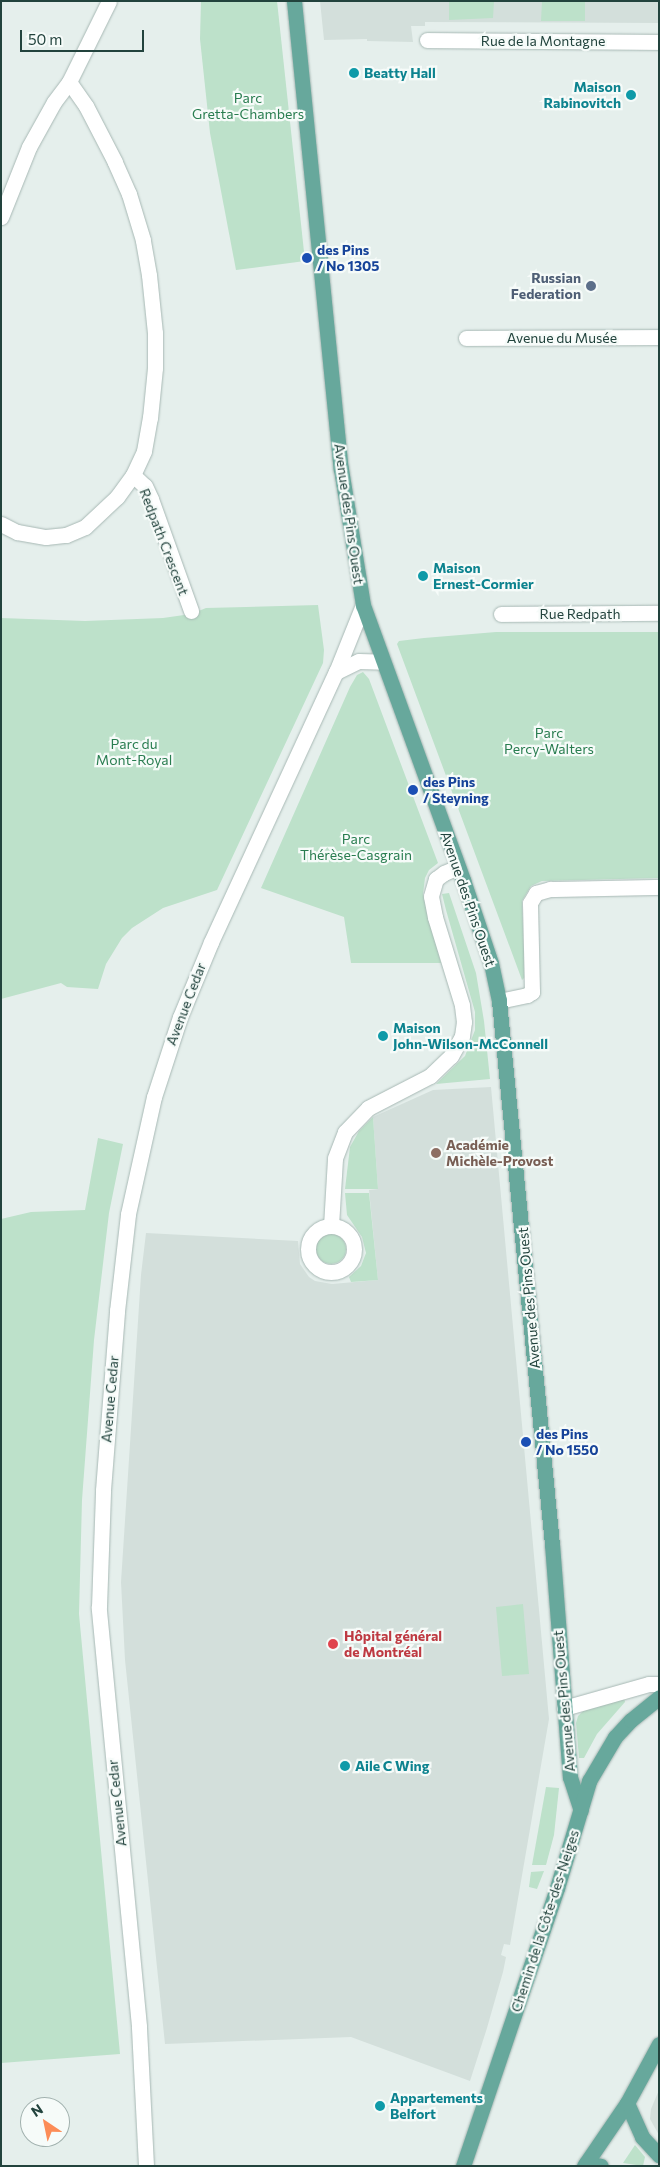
<!DOCTYPE html>
<meta charset="utf-8">
<style>
body{margin:0}
#map{position:relative;width:660px;height:2167px;overflow:hidden;background:#e5efec;font-family:Commissioner,sans-serif}
div>[style]{position:absolute}
[style*='--x']{left:calc(var(--x)*1px);top:calc(var(--y)*1px);width:calc(var(--w)*1px);rotate:calc(var(--a)*1deg)}
.built>*{inset:0;background:#d3dfdb}
.green>*{inset:0;background:#bde1ca}
.round{border-radius:50%}
.roads{filter:drop-shadow(0 0 1px #a7b8b4) drop-shadow(0 0 1px #a7b8b4)}
.minor>*{height:15px;margin:-7.5px;padding:0 7.5px;transform-origin:7.5px;border-radius:7.5px;background:#fff}
.minor>.ring{margin:-7.5px;padding:0;box-sizing:content-box;background:none;border:15px solid #fff;border-radius:50%}
.major>*{height:15px;margin:-7.5px;padding:0 7.5px;transform-origin:7.5px;border-radius:7.5px;background:#67a89c}
.dots>*{width:14px;height:14px;translate:-50% -50%;box-sizing:border-box;border:2px solid #f6fbf9;border-radius:50%}
span{translate:-50% -50%;white-space:nowrap;text-align:center;line-height:1.15;-webkit-text-stroke:4.5px #f6fbf9;paint-order:stroke}
.street-label{font-size:14px;color:#22433d}
.culture-label{font-size:14px;color:#0d838f;font-weight:700}
.left{translate:0 -50%;text-align:left}
.right{translate:-100% -50%;text-align:right}
.park-label{font-size:14px;color:#297d50}
.transit-label{font-size:14px;color:#164399;font-weight:700}
.service-label{font-size:14px;color:#4e5e75;font-weight:700}
.education-label{font-size:14px;color:#785e54;font-weight:700}
.health-label{font-size:14px;color:#be3a42;font-weight:700}
.frame{position:absolute;inset:0;border:2px solid #22433d;pointer-events:none}
.north{position:absolute;left:20px;top:2097px;width:50px;height:50px;box-sizing:border-box;background:#f6fbf9;border:1px solid #a1b1ae;border-radius:50%;rotate:326deg;font-size:14px;font-weight:700;line-height:20px;text-align:center;color:#22433d}
.north::after{content:'';display:block;margin:auto;width:18px;height:22px;background:#fc8c57;clip-path:polygon(50% 0,100% 100%,50% 72%,0 100%)}
.scale{position:absolute;left:20px;top:30px;width:124px;height:22px;box-sizing:border-box;border:2px solid #22433d;border-top:0;padding-left:6px;font-size:15px;line-height:18px;white-space:nowrap;color:#22433d;-webkit-text-stroke:4px #f6fbf9;paint-order:stroke}
</style>
<div id="map">
<div class="built">
<div style="clip-path:polygon(320px 1px,659px 1px,659px 23px,425px 22px,425px 26px,411px 26px,413px 42px,367px 41px,367px 39px,324px 40px)"></div>
<div style="clip-path:polygon(491px 1087px,549px 1719px,510px 1945px,504px 1944px,501px 1955px,506px 1957px,503px 1972px,487px 2028px,470px 2081px,351px 2037px,165px 2044px,125px 1660px,121px 1582px,141px 1275px,146px 1233px,298px 1241px,300px 1264px,309px 1277px,315px 1281px,332px 1284px,378px 1280px,369px 1190px,378px 1189px,373px 1117px,433px 1090px)"></div>
<div style="clip-path:polygon(659px 2090px,659px 2135px,650px 2119px,651px 2109px)"></div>
</div>
<div class="green">
<div style="clip-path:polygon(201px 1px,277px 1px,305px 261px,236px 270px,210px 133px,200px 39px)"></div>
<div style="clip-path:polygon(449px 1px,494px 1px,493px 18px,449px 20px)"></div>
<div style="clip-path:polygon(542px 1px,585px 1px,585px 21px,541px 21px)"></div>
<div style="clip-path:polygon(318px 605px,324px 650px,323px 663px,217px 890px,163px 908px,132px 928px,122px 938px,106px 964px,98px 989px,67px 987px,61px 983px,1px 999px,1px 618px,85px 621px,163px 618px,191px 614px,206px 608px)"></div>
<div style="clip-path:polygon(496px 632px,659px 632px,659px 878px,542px 881px,531px 886px,522px 901px,525px 977px,522px 980px,397px 644px,399px 641px,424px 638px)"></div>
<div style="clip-path:polygon(363px 672px,369px 679px,438px 863px,429px 870px,425px 878px,423px 894px,441px 963px,351px 963px,344px 917px,261px 888px,350px 687px,357px 675px)"></div>
<div style="clip-path:polygon(449px 893px,476px 973px,484px 1021px,490px 1079px,436px 1084px,465px 1056px,475px 1030px,475px 1012px,446px 910px,442px 894px)"></div>
<div style="clip-path:polygon(373px 1117px,378px 1189px,345px 1189px,350px 1147px,359px 1131px)"></div>
<div style="clip-path:polygon(98px 1138px,123px 1144px,109px 1213px,94px 1340px,82px 1500px,79px 1614px,120px 2054px,1px 2063px,1px 1219px,31px 1212px,85px 1210px)"></div>
<div style="clip-path:polygon(345px 1193px,369px 1193px,378px 1280px,351px 1282px,349px 1277px,361px 1266px,366px 1253px,362px 1237px,347px 1215px)"></div>
<div class="round" style="left:316px;top:1234px;width:30px;height:30px"></div>
<div style="clip-path:polygon(523px 1604px,529px 1674px,502px 1676px,496px 1607px)"></div>
<div style="clip-path:polygon(624px 1698px,625px 1702px,597px 1734px,584px 1758px,579px 1758px,576px 1723px,578px 1716px,584px 1710px)"></div>
<div style="clip-path:polygon(546px 1787px,559px 1788px,554px 1835px,546px 1865px,532px 1865px)"></div>
<div style="clip-path:polygon(544px 1871px,537px 1889px,529px 1887px,531px 1872px)"></div>
<div style="clip-path:polygon(635px 2145px,645px 2157px,643px 2166px,623px 2163px)"></div>
</div>
<div class="roads">
<div class="minor">
<div style="--x:427;--y:40;--w:232;--a:0.5"></div>
<div style="--x:1;--y:217;--w:75;--a:-68.2"></div>
<div style="--x:29;--y:147;--w:51;--a:-60.9"></div>
<div style="--x:54;--y:102;--w:25;--a:-53"></div>
<div style="--x:69;--y:82;--w:90;--a:-63.7"></div>
<div style="--x:466;--y:338;--w:193;--a:-0.3"></div>
<div style="--x:133;--y:475;--w:16;--a:43"></div>
<div style="--x:145;--y:486;--w:14;--a:65"></div>
<div style="--x:151;--y:499;--w:119;--a:70.3"></div>
<div style="--x:1;--y:524;--w:18;--a:27"></div>
<div style="--x:17;--y:532;--w:29;--a:10"></div>
<div style="--x:46;--y:537;--w:20;--a:-6"></div>
<div style="--x:66;--y:535;--w:21;--a:-23"></div>
<div style="--x:85;--y:527;--w:44;--a:-43.2"></div>
<div style="--x:117;--y:497;--w:27;--a:-54"></div>
<div style="--x:133;--y:475;--w:26;--a:-65"></div>
<div style="--x:144;--y:451;--w:34;--a:-80"></div>
<div style="--x:150;--y:418;--w:50;--a:-84.3"></div>
<div style="--x:155;--y:368;--w:35;--a:-90"></div>
<div style="--x:155;--y:333;--w:58;--a:-95.9"></div>
<div style="--x:149;--y:275;--w:36;--a:-100"></div>
<div style="--x:143;--y:240;--w:48;--a:-106.9"></div>
<div style="--x:129;--y:194;--w:35;--a:-114"></div>
<div style="--x:115;--y:162;--w:63;--a:-117.4"></div>
<div style="--x:86;--y:106;--w:29;--a:-125"></div>
<div style="--x:501;--y:614;--w:158;--a:-0.4"></div>
<div style="--x:336;--y:672;--w:25;--a:-26"></div>
<div style="--x:359;--y:661;--w:24;--a:2"></div>
<div style="--x:499;--y:1001;--w:29;--a:-12"></div>
<div style="--x:527;--y:995;--w:6;--a:-31"></div>
<div style="--x:532;--y:992;--w:89;--a:-91.3"></div>
<div style="--x:530;--y:903;--w:12;--a:-59"></div>
<div style="--x:536;--y:893;--w:15;--a:-16"></div>
<div style="--x:550;--y:889;--w:109;--a:-1.1"></div>
<div style="--x:331;--y:1226;--w:68;--a:-86.6"></div>
<div style="--x:335;--y:1158;--w:28;--a:-69"></div>
<div style="--x:345;--y:1132;--w:33;--a:-46"></div>
<div style="--x:368;--y:1108;--w:70;--a:-27.3"></div>
<div style="--x:430;--y:1076;--w:29;--a:-44"></div>
<div style="--x:451;--y:1056;--w:23;--a:-61"></div>
<div style="--x:462;--y:1036;--w:14;--a:-82"></div>
<div style="--x:464;--y:1022;--w:17;--a:-97"></div>
<div style="--x:462;--y:1005;--w:92;--a:-107.1"></div>
<div style="--x:435;--y:917;--w:21;--a:-101"></div>
<div style="--x:431;--y:896;--w:18;--a:-74"></div>
<div style="--x:436;--y:879;--w:10;--a:-37"></div>
<div style="--x:444;--y:873;--w:15;--a:-23"></div>
<div class="ring" style="left:308px;top:1226px;width:31px;height:31px"></div>
<div style="--x:564;--y:1708;--w:88;--a:-15.8"></div>
<div style="--x:649;--y:1684;--w:10;--a:0"></div>
<div style="--x:146;--y:2166;--w:140;--a:-92.9"></div>
<div style="--x:139;--y:2026;--w:421;--a:-95.5"></div>
<div style="--x:99;--y:1607;--w:117;--a:-88"></div>
<div style="--x:103;--y:1490;--w:180;--a:-85.5"></div>
<div style="--x:117;--y:1311;--w:98;--a:-83.5"></div>
<div style="--x:128;--y:1214;--w:120;--a:-77.5"></div>
<div style="--x:154;--y:1097;--w:84;--a:-72"></div>
<div style="--x:180;--y:1017;--w:81;--a:-67.5"></div>
<div style="--x:211;--y:942;--w:298;--a:-65.2"></div>
<div style="--x:336;--y:672;--w:72;--a:-68.1"></div>
</div>
<div class="major">
<div style="--x:294;--y:1;--w:470;--a:84.3"></div>
<div style="--x:341;--y:469;--w:138;--a:80.8"></div>
<div style="--x:363;--y:605;--w:293;--a:70"></div>
<div style="--x:463;--y:880;--w:88;--a:71.4"></div>
<div style="--x:491;--y:963;--w:39;--a:78"></div>
<div style="--x:499;--y:1001;--w:546;--a:84.43"></div>
<div style="--x:552;--y:1544;--w:234;--a:85.6"></div>
<div style="--x:570;--y:1777;--w:35;--a:72"></div>
<div style="--x:627;--y:2103;--w:37;--a:66"></div>
<div style="--x:642;--y:2137;--w:25;--a:47"></div>
<div style="--x:586;--y:2163;--w:15;--a:11"></div>
<div style="--x:463;--y:2166;--w:293;--a:-71.3"></div>
<div style="--x:557;--y:1888;--w:112;--a:-73.3"></div>
<div style="--x:589;--y:1781;--w:51;--a:-59.4"></div>
<div style="--x:615;--y:1737;--w:23;--a:-47"></div>
<div style="--x:631;--y:1720;--w:36;--a:-39"></div>
<div style="--x:584;--y:2166;--w:76;--a:-55.7"></div>
<div style="--x:627;--y:2103;--w:67;--a:-61.5"></div>
</div>
</div>
<div class="dots">
<div style="left:354px;top:73px;background:#0f9aa8"></div>
<div style="left:631px;top:95px;background:#0f9aa8"></div>
<div style="left:307px;top:258px;background:#1a4fb4"></div>
<div style="left:591px;top:286px;background:#5c6f8a"></div>
<div style="left:423px;top:576px;background:#0f9aa8"></div>
<div style="left:413px;top:790px;background:#1a4fb4"></div>
<div style="left:383px;top:1036px;background:#0f9aa8"></div>
<div style="left:436px;top:1153px;background:#8d6e63"></div>
<div style="left:526px;top:1442px;background:#1a4fb4"></div>
<div style="left:333px;top:1644px;background:#e0444e"></div>
<div style="left:345px;top:1766px;background:#0f9aa8"></div>
<div style="left:380px;top:2106px;background:#0f9aa8"></div>
</div>
<div class="street-label">
<span style="left:543px;top:41px">Rue de la Montagne</span>
<span style="left:562px;top:338px">Avenue du Musée</span>
<span style="left:349px;top:514px;rotate:82deg">Avenue des Pins Ouest</span>
<span style="left:164px;top:542px;rotate:69deg">Redpath Crescent</span>
<span style="left:580px;top:614px">Rue Redpath</span>
<span style="left:468px;top:899px;rotate:71deg">Avenue des Pins Ouest</span>
<span style="left:186px;top:1004px;rotate:-69deg">Avenue Cedar</span>
<span style="left:529px;top:1298px;rotate:-95deg">Avenue des Pins Ouest</span>
<span style="left:110px;top:1399px;rotate:-85deg">Avenue Cedar</span>
<span style="left:564px;top:1701px;rotate:-95deg">Avenue des Pins Ouest</span>
<span style="left:117px;top:1803px;rotate:-96deg">Avenue Cedar</span>
<span style="left:545px;top:1921px;rotate:-72deg">Chemin de la Côte-des-Neiges</span>
</div>
<div class="culture-label">
<span class="left" style="left:364px;top:73px">Beatty Hall</span>
<span class="right" style="left:621px;top:95px">Maison<br>Rabinovitch</span>
<span class="left" style="left:433px;top:576px">Maison<br>Ernest-Cormier</span>
<span class="left" style="left:393px;top:1036px">Maison<br>John-Wilson-McConnell</span>
<span class="left" style="left:355px;top:1766px">Aile C Wing</span>
<span class="left" style="left:390px;top:2106px">Appartements<br>Belfort</span>
</div>
<div class="park-label">
<span style="left:248px;top:106px">Parc<br>Gretta-Chambers</span>
<span style="left:549px;top:741px">Parc<br>Percy-Walters</span>
<span style="left:134px;top:752px">Parc du<br>Mont-Royal</span>
<span style="left:356px;top:847px">Parc<br>Thérèse-Casgrain</span>
</div>
<div class="transit-label">
<span class="left" style="left:317px;top:258px">des Pins<br>/ No 1305</span>
<span class="left" style="left:423px;top:790px">des Pins<br>/ Steyning</span>
<span class="left" style="left:536px;top:1442px">des Pins<br>/ No 1550</span>
</div>
<div class="service-label">
<span class="right" style="left:581px;top:286px">Russian<br>Federation</span>
</div>
<div class="education-label">
<span class="left" style="left:446px;top:1153px">Académie<br>Michèle-Provost</span>
</div>
<div class="health-label">
<span class="left" style="left:344px;top:1644px">Hôpital général<br>de Montréal</span>
</div>
<div class="frame"></div>
<div class="north">N</div>
<div class="scale">50 m</div>
</div>
